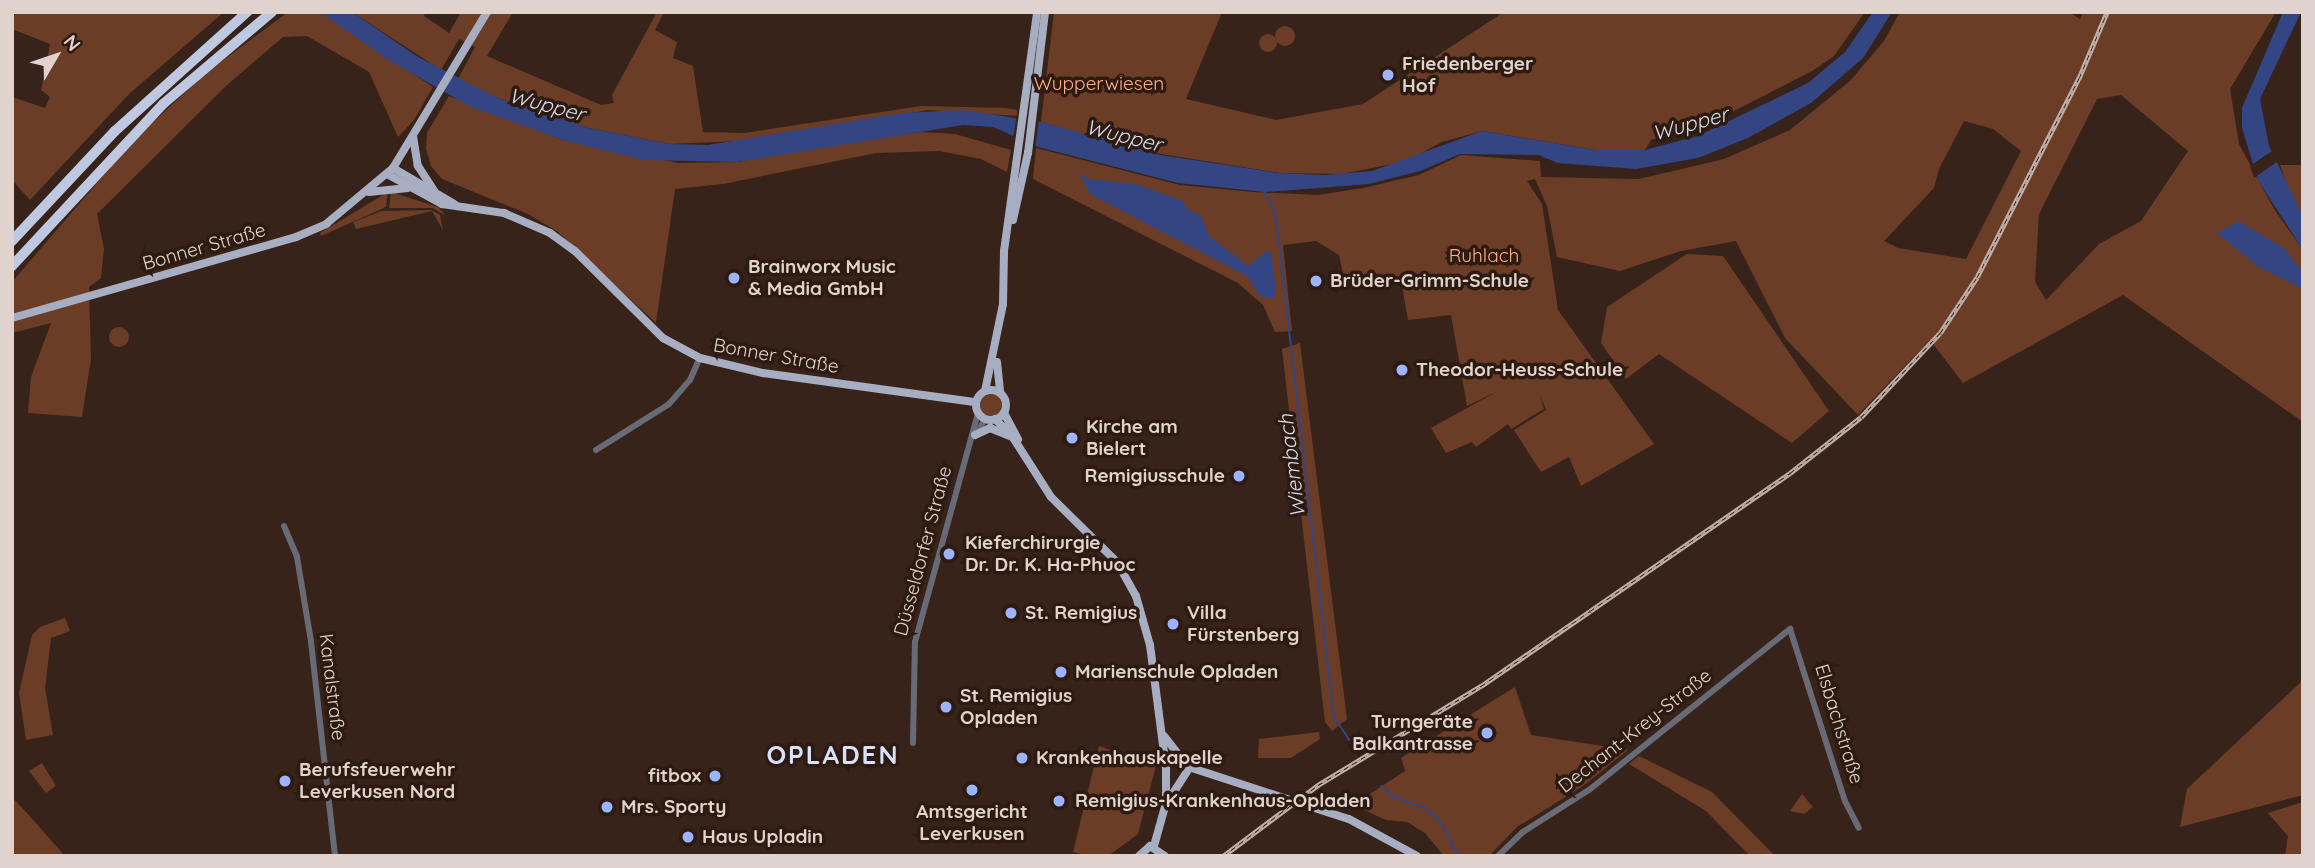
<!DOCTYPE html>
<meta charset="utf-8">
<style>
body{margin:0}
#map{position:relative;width:2315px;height:868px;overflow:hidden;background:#38231a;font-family:Quicksand,sans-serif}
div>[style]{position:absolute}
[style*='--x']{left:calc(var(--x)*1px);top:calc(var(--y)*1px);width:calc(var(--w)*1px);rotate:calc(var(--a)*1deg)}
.green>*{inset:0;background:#6b3d26}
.round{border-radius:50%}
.water>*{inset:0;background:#344583}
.pier>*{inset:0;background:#38231a}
.stream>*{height:2px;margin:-1px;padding:0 1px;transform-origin:1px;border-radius:1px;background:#344583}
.minor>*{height:6px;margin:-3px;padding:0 3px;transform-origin:3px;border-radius:3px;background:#686b75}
.major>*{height:8px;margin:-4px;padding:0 4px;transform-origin:4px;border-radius:4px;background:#a7aec2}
.major>.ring{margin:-4px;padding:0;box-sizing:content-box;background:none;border:8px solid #a7aec2;border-radius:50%}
.highway>*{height:10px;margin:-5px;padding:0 5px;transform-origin:5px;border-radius:5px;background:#bfc8e1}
.rail>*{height:4.5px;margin-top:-2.25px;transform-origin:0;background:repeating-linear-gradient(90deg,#2d1a10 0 5px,#c0b1aa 0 10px);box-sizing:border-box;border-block:2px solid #c0b1aa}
.dots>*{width:19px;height:19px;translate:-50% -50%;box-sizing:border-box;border:4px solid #2d1a10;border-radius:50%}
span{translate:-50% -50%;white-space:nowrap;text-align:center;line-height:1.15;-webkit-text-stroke:7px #2d1a10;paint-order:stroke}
.poi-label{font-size:19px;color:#e0d2cc;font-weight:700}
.left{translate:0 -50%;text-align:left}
.right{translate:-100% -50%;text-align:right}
.park-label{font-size:19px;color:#ffae87}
.street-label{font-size:19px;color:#e0d2cc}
.water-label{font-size:21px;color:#d6ddf0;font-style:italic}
.district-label{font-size:26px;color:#d8e2fe;font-weight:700;letter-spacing:2px}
.frame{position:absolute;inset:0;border:14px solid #e0d2cc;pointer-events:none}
.north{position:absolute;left:21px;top:21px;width:70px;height:70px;-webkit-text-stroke:5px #2d1a10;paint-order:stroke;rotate:51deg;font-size:19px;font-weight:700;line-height:28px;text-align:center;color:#e0d2cc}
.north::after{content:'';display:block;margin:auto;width:24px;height:32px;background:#e0d2cc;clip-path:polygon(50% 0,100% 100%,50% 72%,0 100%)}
</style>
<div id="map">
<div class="green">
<div style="clip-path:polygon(12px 12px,224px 12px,129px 94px,30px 200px,12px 180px,12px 97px,45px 108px,50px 97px,41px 90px,50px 44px,12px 29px)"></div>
<div style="clip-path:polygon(288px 12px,320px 12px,433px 87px,414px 120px,398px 137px,369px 72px,307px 36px,283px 37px,227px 85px,97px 214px,104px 249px,101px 278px,89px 287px,91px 359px,82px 417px,28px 413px,31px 377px,51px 323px,12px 333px,12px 282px,134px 140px,206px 73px)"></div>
<div style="clip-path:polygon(352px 12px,425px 12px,424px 16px,449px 33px,461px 12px,513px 12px,487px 56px,601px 105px,614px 103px,612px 95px,657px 12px,664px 12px,655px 30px,677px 42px,673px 58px,693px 66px,703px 132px,744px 133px,921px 106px,1005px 108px,1017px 110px,1017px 116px,929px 110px,739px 141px,669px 144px,588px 128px,500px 99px,458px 79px,475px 47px,459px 39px,441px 70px)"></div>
<div style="clip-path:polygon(1054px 12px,1222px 12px,1186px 99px,1276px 120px,1363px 104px,1504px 12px,1865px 12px,1834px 56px,1812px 71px,1730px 113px,1651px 140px,1645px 150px,1595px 150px,1482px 131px,1442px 142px,1407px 161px,1342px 174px,1279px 173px,1136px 150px,1041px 122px)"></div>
<div style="clip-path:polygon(evenodd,1900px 12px,2069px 12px,2080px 19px,2083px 12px,2276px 12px,2230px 89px,2239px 144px,2274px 209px,2303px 250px,2303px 422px,2123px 295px,1963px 383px,1930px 340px,1858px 415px,1785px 338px,1736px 241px,1681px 251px,1620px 271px,1557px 257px,1547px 206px,1535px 179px,1527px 181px,1542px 204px,1558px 310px,1654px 444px,1581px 486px,1569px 457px,1541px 472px,1514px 430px,1546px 410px,1539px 394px,1544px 409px,1511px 429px,1508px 424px,1476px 447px,1472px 442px,1446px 453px,1431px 428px,1498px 391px,1467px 406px,1451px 315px,1408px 320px,1401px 280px,1346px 287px,1339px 255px,1316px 241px,1283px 245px,1292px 331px,1275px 332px,1263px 305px,1238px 283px,1033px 179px,1036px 148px,1180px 185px,1253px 192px,1318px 195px,1363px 188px,1419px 175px,1461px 155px,1540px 161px,1541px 177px,1639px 179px,1724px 159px,1790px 130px,1851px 80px,1884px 41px,1900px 12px,2121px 95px,2188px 151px,2141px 221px,2099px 244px,2046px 300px,2035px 282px,2039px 214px,2097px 99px,2121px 95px,1900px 12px,1964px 121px,1993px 129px,2021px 151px,1966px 259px,1898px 248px,1884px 241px,1934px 188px,1939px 169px,1964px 121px)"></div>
<div class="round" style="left:1275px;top:26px;width:20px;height:20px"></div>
<div class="round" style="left:1259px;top:34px;width:18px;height:18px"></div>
<div style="clip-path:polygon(449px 96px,563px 140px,678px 163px,738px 162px,820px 145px,921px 132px,955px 134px,1011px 150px,1007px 172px,981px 159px,939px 151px,876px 153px,723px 184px,675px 189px,656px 323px,558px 232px,528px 214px,442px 179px,431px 166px,426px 149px,427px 133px)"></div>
<div style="clip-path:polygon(2280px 165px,2303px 165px,2303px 216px,2292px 200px)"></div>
<div style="clip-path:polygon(388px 192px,386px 207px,321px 236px,320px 233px)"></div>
<div style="clip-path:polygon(391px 192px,438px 207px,446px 216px,433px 208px,389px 208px)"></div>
<div style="clip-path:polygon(431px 210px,437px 213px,440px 215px,443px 230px,432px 211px,356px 229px,353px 222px,382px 211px)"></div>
<div style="clip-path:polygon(1687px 254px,1723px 256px,1829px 411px,1792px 443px,1659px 354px,1626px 379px,1601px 343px,1607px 307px)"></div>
<div class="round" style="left:109px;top:327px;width:20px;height:20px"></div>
<div style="clip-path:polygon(1300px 343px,1347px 719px,1332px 731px,1325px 722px,1282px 349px)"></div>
<div class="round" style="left:980px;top:394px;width:22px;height:22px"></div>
<div style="clip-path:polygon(65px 618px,70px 631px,51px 638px,45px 688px,53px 735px,26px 740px,19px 693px,32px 635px,40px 627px)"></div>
<div style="clip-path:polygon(2303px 680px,2303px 795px,2180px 827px,2187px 789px)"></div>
<div style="clip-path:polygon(1515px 687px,1531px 735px,1628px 750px,1583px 786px,1517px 827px,1489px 856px,1444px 856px,1425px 833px,1407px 822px,1386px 820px,1353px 805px,1405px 771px,1401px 758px)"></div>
<div style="clip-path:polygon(1319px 732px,1320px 739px,1291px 758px,1258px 758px,1259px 739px)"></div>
<div style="clip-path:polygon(1099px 746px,1156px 766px,1138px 834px,1108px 856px,1090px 856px,1073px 852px)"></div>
<div style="clip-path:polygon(1639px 756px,1712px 792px,1775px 856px,1750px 856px,1706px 811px,1629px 764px)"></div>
<div style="clip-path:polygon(42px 763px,56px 786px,46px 793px,29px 771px)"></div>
<div style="clip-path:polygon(1802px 794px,1813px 807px,1804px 814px,1790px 811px)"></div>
<div style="clip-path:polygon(12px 797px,27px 813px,65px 856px,12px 856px)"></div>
<div style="clip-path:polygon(2303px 802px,2303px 856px,2285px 856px,2288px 836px,2268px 813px)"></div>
</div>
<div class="water">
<div style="clip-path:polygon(320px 12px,352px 12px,418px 57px,500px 99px,588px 128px,669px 144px,708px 145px,902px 113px,963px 110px,1041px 122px,1160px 155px,1278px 173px,1325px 175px,1372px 171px,1482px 131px,1595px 150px,1645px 150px,1698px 136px,1808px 83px,1845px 52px,1873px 12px,1892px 12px,1863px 58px,1811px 103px,1748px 138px,1698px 158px,1636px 169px,1558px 163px,1538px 155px,1460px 154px,1420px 171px,1369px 184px,1266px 192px,1178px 183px,1038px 147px,993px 127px,963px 125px,737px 162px,644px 160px,563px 140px,469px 106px,387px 59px)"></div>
<div style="clip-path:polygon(2283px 12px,2301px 12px,2260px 99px,2269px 146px,2303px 216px,2303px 250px,2258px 180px,2242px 128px,2242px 108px)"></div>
<div style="clip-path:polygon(1079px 173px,1088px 179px,1136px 184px,1183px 201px,1186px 208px,1201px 216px,1209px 236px,1248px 266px,1266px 251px,1271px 253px,1276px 291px,1273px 299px,1260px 296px,1247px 276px,1090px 194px)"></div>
<div style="clip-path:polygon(2238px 221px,2284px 248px,2303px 273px,2303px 289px,2259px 267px,2217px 233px)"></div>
</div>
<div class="pier">
<div style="clip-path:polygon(1017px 113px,1039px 118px,1035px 150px,1013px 139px)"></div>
<div style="clip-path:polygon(2275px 149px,2281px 159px,2254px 178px,2250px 166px)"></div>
</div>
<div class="stream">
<div style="--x:1263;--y:190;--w:20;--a:60"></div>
<div style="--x:1273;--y:207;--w:19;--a:78"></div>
<div style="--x:1277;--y:226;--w:494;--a:83.4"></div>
<div style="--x:1334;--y:717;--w:36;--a:56"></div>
<div style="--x:1381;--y:786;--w:15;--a:42"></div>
<div style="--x:1392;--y:796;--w:35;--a:20"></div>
<div style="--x:1425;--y:808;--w:20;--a:41"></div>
<div style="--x:1440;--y:821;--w:40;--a:62"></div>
</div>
<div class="minor">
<div style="--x:976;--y:435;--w:18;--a:-61"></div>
<div style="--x:596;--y:450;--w:86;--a:-32.2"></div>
<div style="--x:669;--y:404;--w:32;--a:-49"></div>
<div style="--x:690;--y:380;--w:24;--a:-66"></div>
<div style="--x:284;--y:526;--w:34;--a:67"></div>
<div style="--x:297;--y:557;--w:86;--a:80.6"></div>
<div style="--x:311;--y:642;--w:215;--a:83.6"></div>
<div style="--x:913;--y:743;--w:101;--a:-88.9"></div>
<div style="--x:915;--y:642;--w:238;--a:-74.6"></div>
<div style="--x:1498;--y:856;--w:35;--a:-44"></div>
<div style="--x:1523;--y:832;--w:78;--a:-32.5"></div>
<div style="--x:1589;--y:790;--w:258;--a:-38.7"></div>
<div style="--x:1790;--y:629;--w:181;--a:72.3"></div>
<div style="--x:1845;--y:801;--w:30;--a:63"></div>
</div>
<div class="major">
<div style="--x:413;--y:136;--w:30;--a:81"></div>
<div style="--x:418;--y:166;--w:30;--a:57"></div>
<div style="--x:393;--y:168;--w:71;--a:30.5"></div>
<div style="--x:387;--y:174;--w:63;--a:28.6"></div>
<div style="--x:442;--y:204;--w:63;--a:8.3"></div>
<div style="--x:504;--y:213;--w:50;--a:23.5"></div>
<div style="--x:550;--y:233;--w:31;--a:36"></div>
<div style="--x:575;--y:251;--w:124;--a:44.7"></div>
<div style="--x:663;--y:338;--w:42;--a:28.4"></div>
<div style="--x:700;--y:358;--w:65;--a:13.4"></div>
<div style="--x:763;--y:373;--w:215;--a:7.8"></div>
<div style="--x:369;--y:192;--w:39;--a:-6"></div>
<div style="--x:1013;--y:220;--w:69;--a:-77.4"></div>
<div style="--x:1028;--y:153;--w:142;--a:-83.1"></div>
<div style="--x:12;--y:318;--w:295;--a:-15.9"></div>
<div style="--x:296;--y:237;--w:33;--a:-23"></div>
<div style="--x:326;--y:224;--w:87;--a:-39.9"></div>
<div style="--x:393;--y:168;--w:182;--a:-58.9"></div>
<div style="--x:997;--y:362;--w:31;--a:84"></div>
<div class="ring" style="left:976px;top:390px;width:22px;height:22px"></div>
<div style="--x:985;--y:391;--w:89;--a:-78.3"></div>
<div style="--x:1003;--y:304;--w:53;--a:-88.9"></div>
<div style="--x:1004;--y:251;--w:241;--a:-82.1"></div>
<div style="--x:1004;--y:413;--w:30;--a:62"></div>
<div style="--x:995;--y:419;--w:24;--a:45"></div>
<div style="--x:1012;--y:436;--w:72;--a:57.4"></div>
<div style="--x:1051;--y:497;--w:93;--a:44.6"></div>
<div style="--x:1117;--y:562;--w:39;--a:61"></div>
<div style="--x:1136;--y:596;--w:51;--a:74.1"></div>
<div style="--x:1150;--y:645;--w:125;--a:82.6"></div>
<div style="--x:1166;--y:769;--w:34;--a:90"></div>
<div style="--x:1166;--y:803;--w:45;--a:105.6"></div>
<div style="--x:975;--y:435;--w:17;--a:-25"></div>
<div style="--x:990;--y:428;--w:22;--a:22"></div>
<div style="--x:1164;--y:736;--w:36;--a:52"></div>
<div style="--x:1164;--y:759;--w:194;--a:18"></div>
<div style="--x:1349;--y:819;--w:77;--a:28.6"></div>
<div style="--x:1168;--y:801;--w:40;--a:-57.1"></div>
<div style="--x:1139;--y:856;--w:15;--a:-42"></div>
<div style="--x:1150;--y:846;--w:18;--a:34"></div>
</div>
<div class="highway">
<div style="--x:12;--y:241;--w:151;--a:-46.9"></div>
<div style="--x:115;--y:131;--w:178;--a:-42"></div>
<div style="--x:12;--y:266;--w:221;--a:-47"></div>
<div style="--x:163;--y:104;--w:143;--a:-40.2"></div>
</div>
<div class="rail">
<div style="--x:1223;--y:856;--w:119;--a:-36.8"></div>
<div style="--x:1318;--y:785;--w:191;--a:-31.3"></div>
<div style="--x:1481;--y:686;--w:132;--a:-34.5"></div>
<div style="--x:1590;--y:611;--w:243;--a:-34.6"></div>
<div style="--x:1790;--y:473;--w:90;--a:-38.3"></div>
<div style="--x:1861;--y:417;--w:115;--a:-46.8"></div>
<div style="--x:1940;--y:333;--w:67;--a:-56.5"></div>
<div style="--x:1977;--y:277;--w:224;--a:-62.9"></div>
<div style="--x:2079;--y:78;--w:72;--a:-67"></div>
</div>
<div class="dots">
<div style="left:1388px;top:75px;background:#9cb4fd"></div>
<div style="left:734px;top:278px;background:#9cb4fd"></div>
<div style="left:1316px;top:281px;background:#9cb4fd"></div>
<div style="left:1402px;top:370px;background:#9cb4fd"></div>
<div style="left:1072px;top:438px;background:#9cb4fd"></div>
<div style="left:1239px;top:476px;background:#9cb4fd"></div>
<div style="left:949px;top:554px;background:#9cb4fd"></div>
<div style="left:1011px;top:613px;background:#9cb4fd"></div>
<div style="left:1173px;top:624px;background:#9cb4fd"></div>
<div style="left:1061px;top:672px;background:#9cb4fd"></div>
<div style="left:946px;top:707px;background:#9cb4fd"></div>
<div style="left:1487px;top:733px;background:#9cb4fd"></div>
<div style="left:1022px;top:758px;background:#9cb4fd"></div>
<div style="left:715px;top:776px;background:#9cb4fd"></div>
<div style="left:285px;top:781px;background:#9cb4fd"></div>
<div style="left:972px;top:790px;background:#9cb4fd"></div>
<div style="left:1059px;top:801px;background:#9cb4fd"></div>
<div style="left:607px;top:807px;background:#9cb4fd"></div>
<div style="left:688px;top:837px;background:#9cb4fd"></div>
</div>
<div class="poi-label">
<span class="left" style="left:1402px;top:75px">Friedenberger<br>Hof</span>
<span class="left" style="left:748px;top:278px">Brainworx Music<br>&amp; Media GmbH</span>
<span class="left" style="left:1330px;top:281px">Brüder-Grimm-Schule</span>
<span class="left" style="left:1416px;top:370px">Theodor-Heuss-Schule</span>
<span class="left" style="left:1086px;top:438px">Kirche am<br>Bielert</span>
<span class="right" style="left:1225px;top:476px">Remigiusschule</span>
<span class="left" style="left:965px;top:554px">Kieferchirurgie<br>Dr. Dr. K. Ha-Phuoc</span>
<span class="left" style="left:1025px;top:613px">St. Remigius</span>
<span class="left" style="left:1187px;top:624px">Villa<br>Fürstenberg</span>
<span class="left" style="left:1075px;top:672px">Marienschule Opladen</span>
<span class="left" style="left:960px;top:707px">St. Remigius<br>Opladen</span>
<span class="right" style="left:1473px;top:733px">Turngeräte<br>Balkantrasse</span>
<span class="left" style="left:1036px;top:758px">Krankenhauskapelle</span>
<span class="left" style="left:299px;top:781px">Berufsfeuerwehr<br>Leverkusen Nord</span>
<span class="right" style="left:701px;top:776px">fitbox</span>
<span class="left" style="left:1075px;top:801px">Remigius-Krankenhaus-Opladen</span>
<span class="left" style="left:621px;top:807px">Mrs. Sporty</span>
<span style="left:972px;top:823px">Amtsgericht<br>Leverkusen</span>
<span class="left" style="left:702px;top:837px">Haus Upladin</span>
</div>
<div class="park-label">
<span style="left:1099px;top:84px">Wupperwiesen</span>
<span style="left:1484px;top:256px">Ruhlach</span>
</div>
<div class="street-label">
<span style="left:204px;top:247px;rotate:-16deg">Bonner Straße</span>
<span style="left:776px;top:356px;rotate:10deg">Bonner Straße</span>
<span style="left:923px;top:551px;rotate:-75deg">Düsseldorfer Straße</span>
<span style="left:332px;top:687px;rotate:83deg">Kanalstraße</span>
<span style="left:1839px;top:724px;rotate:73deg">Elsbachstraße</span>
<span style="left:1635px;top:731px;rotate:-38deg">Dechant-Krey-Straße</span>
</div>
<div class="water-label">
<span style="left:547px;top:104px;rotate:15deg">Wupper</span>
<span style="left:1690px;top:123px;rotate:-15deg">Wupper</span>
<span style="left:1124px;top:135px;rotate:14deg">Wupper</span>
<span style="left:1291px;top:466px;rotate:-97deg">Wiembach</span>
</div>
<div class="district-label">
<span style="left:833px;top:755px">OPLADEN</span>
</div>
<div class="frame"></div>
<div class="north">N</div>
</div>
